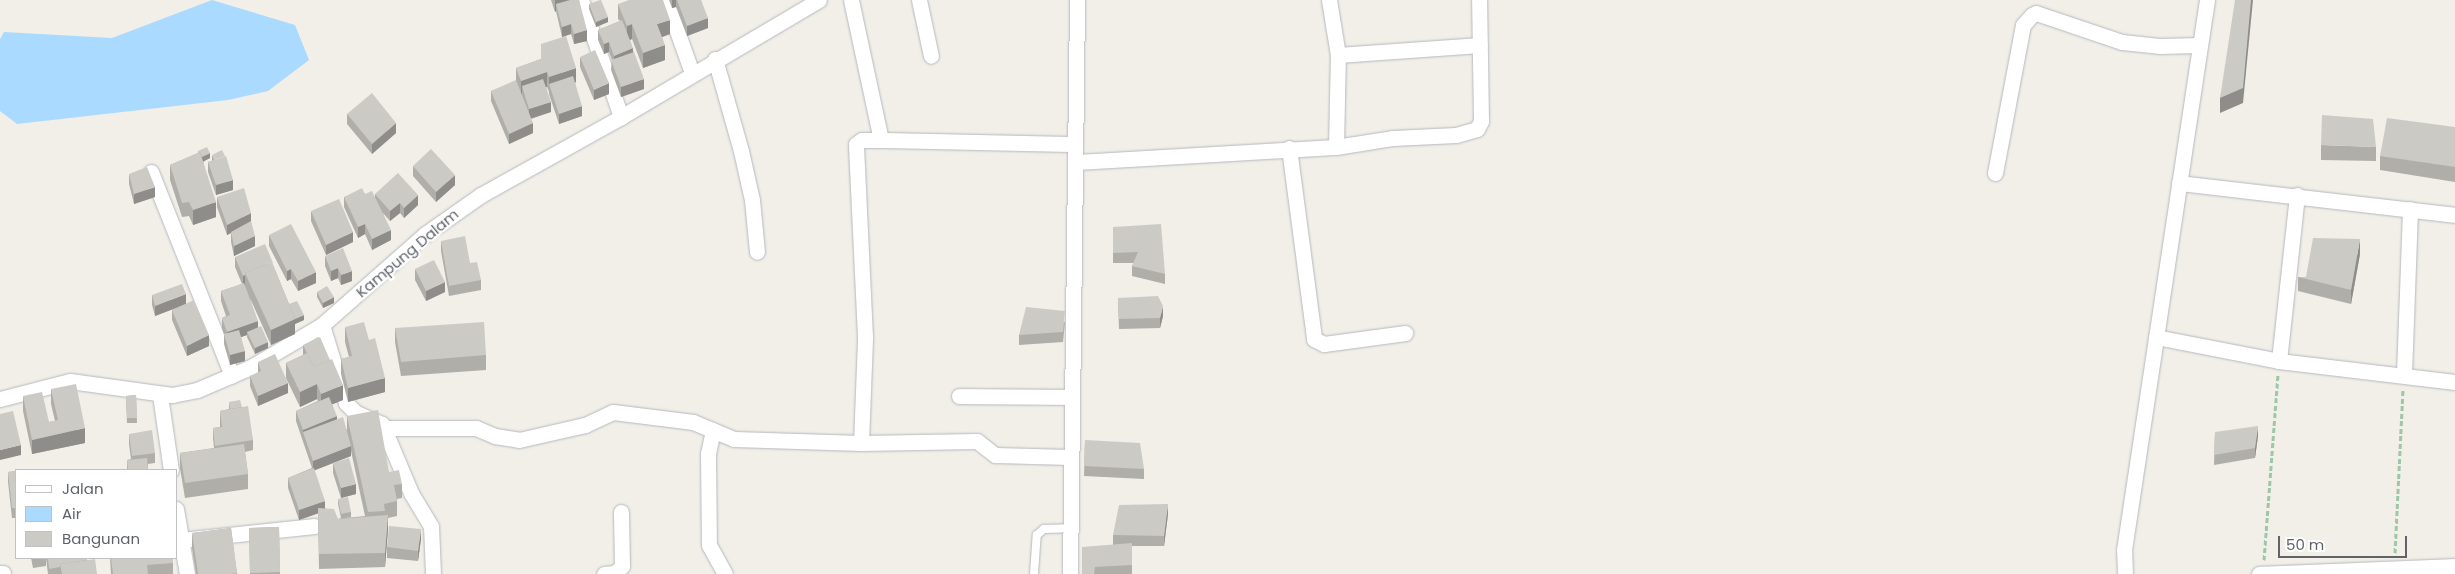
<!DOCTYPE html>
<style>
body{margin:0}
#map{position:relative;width:2455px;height:574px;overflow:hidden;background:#f1efe8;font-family:Poppins,sans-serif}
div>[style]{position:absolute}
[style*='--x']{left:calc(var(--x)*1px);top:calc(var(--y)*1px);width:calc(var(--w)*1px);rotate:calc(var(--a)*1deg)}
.water>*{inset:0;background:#aadaff}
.path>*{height:3px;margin-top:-1.5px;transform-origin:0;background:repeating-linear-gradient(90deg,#9cc7a9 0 5px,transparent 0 7.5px)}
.roads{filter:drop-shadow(0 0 1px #b5b8bc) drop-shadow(0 0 1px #b5b8bc)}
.service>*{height:8px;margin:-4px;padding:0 4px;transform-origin:4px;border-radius:4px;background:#fff}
.minor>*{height:15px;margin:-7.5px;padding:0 7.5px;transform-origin:7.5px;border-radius:7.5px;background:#fff}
.wall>*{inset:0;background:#afaea9}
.shaded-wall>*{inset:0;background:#8f8d8a}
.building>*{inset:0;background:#cccac5}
span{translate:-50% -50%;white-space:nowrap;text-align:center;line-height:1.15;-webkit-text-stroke:4.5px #fff;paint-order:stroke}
.street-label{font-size:15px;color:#5f6368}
.legend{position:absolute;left:15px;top:469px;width:162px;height:90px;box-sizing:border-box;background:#fff;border:1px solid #bfc1c3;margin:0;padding:6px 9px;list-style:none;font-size:15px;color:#5f6368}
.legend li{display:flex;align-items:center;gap:10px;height:25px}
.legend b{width:25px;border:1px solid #bfc1c3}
.scale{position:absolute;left:2278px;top:536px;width:129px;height:22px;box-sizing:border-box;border:2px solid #5f6368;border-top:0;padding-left:6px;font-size:15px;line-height:18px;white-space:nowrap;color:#5f6368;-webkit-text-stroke:4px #fff;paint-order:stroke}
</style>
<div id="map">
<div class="water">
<div style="clip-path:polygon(212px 0,295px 25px,309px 60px,268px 91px,228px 100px,17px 124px,0 111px,0 39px,4px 32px,112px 38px)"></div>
</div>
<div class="path">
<div style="--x:2395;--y:553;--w:163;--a:-87.2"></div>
<div style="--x:2264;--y:560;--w:187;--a:-85.7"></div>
</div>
<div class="roads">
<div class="service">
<div style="--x:1034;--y:574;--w:39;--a:-86"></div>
<div style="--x:1037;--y:535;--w:9;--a:-41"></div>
<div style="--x:1044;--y:529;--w:25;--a:-2"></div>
</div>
<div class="minor">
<div style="--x:581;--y:0;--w:124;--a:71.1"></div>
<div style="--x:666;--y:0;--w:77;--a:70.4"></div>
<div style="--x:851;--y:0;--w:143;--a:77.9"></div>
<div style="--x:919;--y:0;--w:57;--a:77.9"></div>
<div style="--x:1338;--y:55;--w:142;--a:-4"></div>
<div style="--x:715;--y:59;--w:96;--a:74.2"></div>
<div style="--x:741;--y:151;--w:50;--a:77.3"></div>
<div style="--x:752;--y:200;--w:52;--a:84.5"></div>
<div style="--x:1336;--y:147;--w:58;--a:-9"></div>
<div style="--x:1393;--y:138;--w:63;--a:-2.7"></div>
<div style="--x:1456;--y:135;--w:22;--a:-16"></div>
<div style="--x:1477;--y:129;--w:9;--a:-63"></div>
<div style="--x:1481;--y:121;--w:121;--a:-90.9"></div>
<div style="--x:1289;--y:148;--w:193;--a:82.5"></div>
<div style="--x:1314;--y:339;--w:11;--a:27"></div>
<div style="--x:1324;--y:344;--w:82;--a:-7.7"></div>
<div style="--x:1076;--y:162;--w:260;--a:-3.3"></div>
<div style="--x:1336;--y:147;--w:92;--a:-88.8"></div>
<div style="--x:1338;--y:55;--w:56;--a:-99.3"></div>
<div style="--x:151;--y:172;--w:219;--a:68.3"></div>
<div style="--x:1995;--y:173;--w:151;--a:-79.3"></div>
<div style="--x:2023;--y:25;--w:13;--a:-48"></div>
<div style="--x:2032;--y:15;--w:4;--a:-27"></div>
<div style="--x:2036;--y:13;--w:91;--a:18.6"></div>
<div style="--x:2122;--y:42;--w:37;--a:6"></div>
<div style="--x:2159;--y:46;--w:41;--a:-1.4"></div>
<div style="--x:2179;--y:183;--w:278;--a:6.6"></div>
<div style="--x:2297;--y:195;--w:167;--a:96.2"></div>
<div style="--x:2279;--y:361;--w:177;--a:6.8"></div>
<div style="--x:322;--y:325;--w:82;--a:72.9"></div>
<div style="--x:346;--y:403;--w:14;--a:45"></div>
<div style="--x:356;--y:413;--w:28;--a:23"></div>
<div style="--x:382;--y:424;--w:75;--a:67.2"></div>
<div style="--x:411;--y:493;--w:39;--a:59"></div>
<div style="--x:431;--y:526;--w:48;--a:87.6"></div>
<div style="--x:2156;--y:337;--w:125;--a:11"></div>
<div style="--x:2404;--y:374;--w:165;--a:-87.9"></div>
<div style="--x:160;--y:395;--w:76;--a:81.7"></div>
<div style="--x:959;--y:396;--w:111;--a:0.5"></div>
<div style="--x:0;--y:399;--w:72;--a:-14.4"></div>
<div style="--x:70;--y:381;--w:103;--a:7.8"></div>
<div style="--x:172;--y:395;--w:25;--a:-11"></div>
<div style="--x:197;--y:390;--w:59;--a:-23.1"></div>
<div style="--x:251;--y:367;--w:82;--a:-30.6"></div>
<div style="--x:322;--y:325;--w:136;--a:-41.4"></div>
<div style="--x:424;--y:235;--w:70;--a:-35.1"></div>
<div style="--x:481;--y:195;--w:160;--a:-29.1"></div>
<div style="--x:621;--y:117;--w:230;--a:-30.6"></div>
<div style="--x:384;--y:428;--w:92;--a:0"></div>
<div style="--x:476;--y:428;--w:21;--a:23"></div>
<div style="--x:495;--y:436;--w:24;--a:9"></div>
<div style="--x:519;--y:440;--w:68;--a:-12.8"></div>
<div style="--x:585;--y:425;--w:31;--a:-25"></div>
<div style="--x:613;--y:412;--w:81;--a:7.1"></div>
<div style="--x:693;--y:422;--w:44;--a:22.5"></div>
<div style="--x:734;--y:439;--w:127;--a:1.8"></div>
<div style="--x:861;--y:443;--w:106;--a:-87.8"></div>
<div style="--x:865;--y:337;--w:193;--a:-92.7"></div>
<div style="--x:856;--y:144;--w:7;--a:-34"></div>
<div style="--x:862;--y:140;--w:19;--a:0"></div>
<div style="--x:881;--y:140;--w:193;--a:1.2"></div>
<div style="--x:713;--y:430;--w:25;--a:102"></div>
<div style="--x:708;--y:454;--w:91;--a:89.4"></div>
<div style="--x:709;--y:545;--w:33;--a:61"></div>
<div style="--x:861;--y:443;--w:116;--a:-1"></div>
<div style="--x:977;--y:441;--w:23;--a:38"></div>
<div style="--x:995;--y:455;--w:75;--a:1.5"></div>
<div style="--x:176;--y:509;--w:66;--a:80.4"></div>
<div style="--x:181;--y:540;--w:134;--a:-6"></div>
<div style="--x:0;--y:573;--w:3;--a:0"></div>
<div style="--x:604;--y:574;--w:11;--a:-5"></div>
<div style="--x:615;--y:573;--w:10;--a:-45"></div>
<div style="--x:622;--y:566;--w:54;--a:-91.1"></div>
<div style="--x:1070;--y:574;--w:574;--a:-89.3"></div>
<div style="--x:2125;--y:574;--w:24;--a:-92"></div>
<div style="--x:2124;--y:550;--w:556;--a:-81.42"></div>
<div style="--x:2259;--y:574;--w:196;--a:-2.3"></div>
</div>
</div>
<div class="wall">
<div style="clip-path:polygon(551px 0,579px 0,587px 41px,574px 44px,571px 34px,562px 37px,556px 11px,555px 12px)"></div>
<div style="clip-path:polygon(669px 0,701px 0,708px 28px,687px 36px,676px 7px,672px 8px)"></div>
<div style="clip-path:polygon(589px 4px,608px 22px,596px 27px,589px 9px)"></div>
<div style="clip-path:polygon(618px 4px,670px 34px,662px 37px,665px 60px,643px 68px,632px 39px,630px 40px,644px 89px,621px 97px,611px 70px,612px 60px,609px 52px,604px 54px,598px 40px,598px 30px,620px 21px,618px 19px)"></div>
<div style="clip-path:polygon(580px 57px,609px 94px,594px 100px,580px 67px)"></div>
<div style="clip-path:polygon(541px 59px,576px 82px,575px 83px,582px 116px,559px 124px,549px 94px,549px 92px,547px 87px,546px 87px,551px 112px,531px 119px,533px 133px,509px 144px,491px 101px,491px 91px,516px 82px,516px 68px)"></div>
<div style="clip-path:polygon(347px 114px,396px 133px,372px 154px,347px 124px)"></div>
<div style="clip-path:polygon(2455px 127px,2455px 182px,2380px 170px,2380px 156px)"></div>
<div style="clip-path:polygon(2321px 145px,2376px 147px,2376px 161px,2321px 160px)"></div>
<div style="clip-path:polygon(198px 151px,210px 158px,203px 161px,216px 217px,193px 225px,189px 216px,182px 217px,170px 180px,170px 165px,198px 153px)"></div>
<div style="clip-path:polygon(212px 155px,233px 190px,216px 195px,208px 172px,208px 162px,212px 161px)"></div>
<div style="clip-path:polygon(413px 166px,455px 185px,436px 202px,413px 176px)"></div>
<div style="clip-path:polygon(129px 174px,155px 197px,134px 204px,129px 184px)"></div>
<div style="clip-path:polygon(365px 194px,375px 197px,375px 194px,418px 205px,404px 218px,400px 213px,390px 221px,383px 213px,391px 240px,372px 250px,365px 234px,358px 238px,344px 207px,344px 197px)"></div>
<div style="clip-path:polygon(217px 197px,251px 223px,255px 246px,234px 256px,231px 242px,231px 233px,227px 235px,217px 207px)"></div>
<div style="clip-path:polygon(311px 211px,353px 242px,326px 255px,311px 221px)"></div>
<div style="clip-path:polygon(1113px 227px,1165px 274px,1165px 284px,1132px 276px,1132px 266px,1134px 263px,1113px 263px)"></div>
<div style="clip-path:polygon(269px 235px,316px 283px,298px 291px,291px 279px,287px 281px,269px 246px)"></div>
<div style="clip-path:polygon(441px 241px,470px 263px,481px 280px,481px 290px,449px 296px,441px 251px)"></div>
<div style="clip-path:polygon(2360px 254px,2351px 304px,2298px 291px,2298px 277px,2306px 277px)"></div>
<div style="clip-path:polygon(325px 256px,352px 281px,341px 285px,338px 278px,331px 281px,325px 266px)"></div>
<div style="clip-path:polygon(235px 257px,273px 265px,289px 304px,304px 320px,295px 324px,295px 334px,271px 345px,250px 298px,258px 327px,268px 348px,255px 354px,247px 337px,247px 335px,241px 337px,245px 361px,230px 365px,224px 344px,224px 334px,222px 328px,222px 318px,226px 316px,221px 301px,221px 291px,242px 284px,235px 267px)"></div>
<div style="clip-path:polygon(415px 269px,445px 292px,426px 301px,415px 280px)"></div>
<div style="clip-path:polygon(317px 292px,334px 303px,323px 308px,317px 297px)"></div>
<div style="clip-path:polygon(152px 295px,186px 304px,209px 346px,187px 356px,172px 320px,172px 310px,176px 308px,155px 316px,152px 305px)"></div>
<div style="clip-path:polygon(1118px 298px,1163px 316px,1160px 328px,1119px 329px)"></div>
<div style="clip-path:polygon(1065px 322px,1063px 342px,1019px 345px,1019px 335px)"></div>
<div style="clip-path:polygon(345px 327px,369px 340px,385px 392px,348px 402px,341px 374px,341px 359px,349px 357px,345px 342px)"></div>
<div style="clip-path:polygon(395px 328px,486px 355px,486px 370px,401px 376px,395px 342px)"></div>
<div style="clip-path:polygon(evenodd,303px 345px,330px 360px,343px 400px,332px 404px,337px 420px,347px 430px,347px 416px,389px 472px,402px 484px,402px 498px,397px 499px,397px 516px,388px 518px,388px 529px,385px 567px,319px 569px,318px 513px,299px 520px,288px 488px,288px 478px,312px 468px,296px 421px,296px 411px,318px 401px,317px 399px,300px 407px,286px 378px,286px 363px,303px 355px,303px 345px,351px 451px,365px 516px,345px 518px,351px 517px,351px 512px,338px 499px,338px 504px,341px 518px,338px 519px,325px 508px,314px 470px,351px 456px,351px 451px)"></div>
<div style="clip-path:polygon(258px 362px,288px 393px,258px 406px,250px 386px,250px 376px,258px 373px)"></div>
<div style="clip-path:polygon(51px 389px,85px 443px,32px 454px,23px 411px,23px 396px,49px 422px,55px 421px,51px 404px)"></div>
<div style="clip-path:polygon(136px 395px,137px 423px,127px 423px,126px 396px)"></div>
<div style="clip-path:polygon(229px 402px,242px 407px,253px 440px,253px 450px,245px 452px,248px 474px,248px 489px,185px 498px,180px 468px,180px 453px,214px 448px,213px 438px,213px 428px,220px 427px,220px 411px,229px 409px)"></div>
<div style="clip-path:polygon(2215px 432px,2258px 436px,2255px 458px,2214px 465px)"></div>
<div style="clip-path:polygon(129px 434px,155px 453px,155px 463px,148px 464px,148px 470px,127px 470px,127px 460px,131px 459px,129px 444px)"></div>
<div style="clip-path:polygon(1085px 440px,1144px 469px,1144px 479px,1084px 476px)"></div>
<div style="clip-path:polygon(333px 463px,356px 494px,341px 498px,333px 473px)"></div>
<div style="clip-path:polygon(16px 471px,16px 518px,12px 518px,8px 482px,8px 472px)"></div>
<div style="clip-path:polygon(1168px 514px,1164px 546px,1132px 546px,1132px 574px,1082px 574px,1113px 545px,1113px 535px)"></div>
<div style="clip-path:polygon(279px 527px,280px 574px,250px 574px,249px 528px)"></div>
<div style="clip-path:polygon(231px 528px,237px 574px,196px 574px,192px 548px,192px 533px)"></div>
<div style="clip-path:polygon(421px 539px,418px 561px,387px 558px,387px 547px)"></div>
<div style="clip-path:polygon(31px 558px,86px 558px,87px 560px,97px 574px,48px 574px,46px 558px,46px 566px,33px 568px)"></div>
<div style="clip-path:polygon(110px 558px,173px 558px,173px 574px,111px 574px)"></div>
</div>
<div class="shaded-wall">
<div style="clip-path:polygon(555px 0,578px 0,556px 4px,556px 11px,555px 12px)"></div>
<div style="clip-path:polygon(672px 0,676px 0,676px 7px,672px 8px)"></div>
<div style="clip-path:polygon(2251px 0,2253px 0,2243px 103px,2220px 113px,2220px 98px)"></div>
<div style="clip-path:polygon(608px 17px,608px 22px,596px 27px,596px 22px)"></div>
<div style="clip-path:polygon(708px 18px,708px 28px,687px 36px,687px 26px)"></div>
<div style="clip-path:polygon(670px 20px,670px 34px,657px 39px,657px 24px)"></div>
<div style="clip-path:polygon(571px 24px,571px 34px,562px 37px,562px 27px)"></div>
<div style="clip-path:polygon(632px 24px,632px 39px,627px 41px,627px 26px)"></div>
<div style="clip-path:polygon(587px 30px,587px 41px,574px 44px,574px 34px)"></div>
<div style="clip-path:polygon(609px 42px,609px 52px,604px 54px,604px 44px)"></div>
<div style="clip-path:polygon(665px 45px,665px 60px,643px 68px,643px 53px)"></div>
<div style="clip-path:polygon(633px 48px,633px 58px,614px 66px,614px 56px)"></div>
<div style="clip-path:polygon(576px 68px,576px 82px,552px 91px,549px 84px,549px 92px,549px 77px)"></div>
<div style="clip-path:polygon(547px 72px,547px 87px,525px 94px,522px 86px,522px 95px,521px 95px,521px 81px)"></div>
<div style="clip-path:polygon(644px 79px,644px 89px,621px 97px,621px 87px)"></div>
<div style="clip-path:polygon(609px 83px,609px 94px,594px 100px,594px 90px)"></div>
<div style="clip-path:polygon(551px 102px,551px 112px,529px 119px,529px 109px)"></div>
<div style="clip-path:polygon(582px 106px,582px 116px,559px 124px,559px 114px)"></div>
<div style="clip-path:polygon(396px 123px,396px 133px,372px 154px,372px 144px)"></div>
<div style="clip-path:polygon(533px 123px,533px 133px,509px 144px,509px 134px)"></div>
<div style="clip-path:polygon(210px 153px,210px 158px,201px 163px,201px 157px)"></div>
<div style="clip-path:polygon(455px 175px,455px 185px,436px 202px,436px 192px)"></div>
<div style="clip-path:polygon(233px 180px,233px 190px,216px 195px,216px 185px)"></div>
<div style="clip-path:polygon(155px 187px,155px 197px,134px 204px,134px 194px)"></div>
<div style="clip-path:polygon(418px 195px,418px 205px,404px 218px,404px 208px)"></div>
<div style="clip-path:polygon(216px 202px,216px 217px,193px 225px,193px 210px)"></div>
<div style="clip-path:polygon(400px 203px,400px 213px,390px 221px,390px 211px)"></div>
<div style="clip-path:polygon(251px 213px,251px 223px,227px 235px,227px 225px)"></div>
<div style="clip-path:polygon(365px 224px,365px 234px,358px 238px,358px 227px)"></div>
<div style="clip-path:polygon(391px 230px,391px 240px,372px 250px,372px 239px)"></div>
<div style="clip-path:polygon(353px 232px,353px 242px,326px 255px,326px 245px)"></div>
<div style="clip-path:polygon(255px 236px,255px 246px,234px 256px,234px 246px)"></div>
<div style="clip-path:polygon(2360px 239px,2360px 254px,2351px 304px,2351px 290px)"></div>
<div style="clip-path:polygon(338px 268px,338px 278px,331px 281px,331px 271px)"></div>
<div style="clip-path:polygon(291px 269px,291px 279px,287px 281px,287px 271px)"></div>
<div style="clip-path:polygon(352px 271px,352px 281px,341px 285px,341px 275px)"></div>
<div style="clip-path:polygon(316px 272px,316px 283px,298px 291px,298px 281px)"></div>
<div style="clip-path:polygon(245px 275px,245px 285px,243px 286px,243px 276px)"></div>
<div style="clip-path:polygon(445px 282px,445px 292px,426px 301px,426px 291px)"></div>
<div style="clip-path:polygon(186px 294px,186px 304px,155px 316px,155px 306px)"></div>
<div style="clip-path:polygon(334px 297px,334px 303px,323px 308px,323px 303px)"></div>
<div style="clip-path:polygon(1163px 306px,1163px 316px,1160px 328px,1160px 318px)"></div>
<div style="clip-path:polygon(304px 315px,304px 320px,295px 324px,295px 334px,271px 345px,271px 330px)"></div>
<div style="clip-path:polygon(258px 321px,258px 331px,247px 332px,247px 335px,227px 342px,227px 332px)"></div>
<div style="clip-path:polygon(209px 335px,209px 346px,187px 356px,187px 346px)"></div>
<div style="clip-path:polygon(268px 342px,268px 348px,255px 354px,255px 348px)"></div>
<div style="clip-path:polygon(245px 351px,245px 361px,230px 365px,230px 355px)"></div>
<div style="clip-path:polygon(385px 378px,385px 392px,348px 402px,348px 388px)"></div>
<div style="clip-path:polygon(288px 383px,288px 393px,258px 406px,258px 396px)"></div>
<div style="clip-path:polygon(317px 384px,317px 399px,300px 407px,300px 392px)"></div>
<div style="clip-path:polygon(343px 385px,343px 400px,321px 409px,321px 394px)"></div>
<div style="clip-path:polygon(337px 416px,337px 427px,303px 432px,303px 440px,303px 430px)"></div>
<div style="clip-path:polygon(2258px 426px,2258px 436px,2255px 458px,2255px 448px)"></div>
<div style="clip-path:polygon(85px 428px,85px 443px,32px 454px,32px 440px)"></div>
<div style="clip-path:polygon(21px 445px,21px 455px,0 460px,0 450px)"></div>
<div style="clip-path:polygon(351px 446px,351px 456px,313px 471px,313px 461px)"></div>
<div style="clip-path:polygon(356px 484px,356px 494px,341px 498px,341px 488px)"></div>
<div style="clip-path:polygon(325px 501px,325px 511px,299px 520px,299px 510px)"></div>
<div style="clip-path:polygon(1168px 504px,1168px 514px,1164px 546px,1164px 536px)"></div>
<div style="clip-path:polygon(388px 515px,388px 529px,385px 567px,385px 553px)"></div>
<div style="clip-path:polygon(421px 529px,421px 539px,418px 561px,418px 551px)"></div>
</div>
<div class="building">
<div style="clip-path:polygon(570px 0,579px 0,587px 30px,574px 34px,571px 24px,562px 27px,556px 4px)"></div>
<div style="clip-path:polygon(600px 0,601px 0,608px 17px,596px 22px,589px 4px)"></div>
<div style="clip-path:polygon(629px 0,663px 0,670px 20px,657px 24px,665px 45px,643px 53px,632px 24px,627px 26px,618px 4px)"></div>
<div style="clip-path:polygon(677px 0,701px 0,708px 18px,687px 26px)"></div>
<div style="clip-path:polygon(2235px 0,2251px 0,2243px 88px,2220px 98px)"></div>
<div style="clip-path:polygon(622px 20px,633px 48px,614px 56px,609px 42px,604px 44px,598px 30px)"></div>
<div style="clip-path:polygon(566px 36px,576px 68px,549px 77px,547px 72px,521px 81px,516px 68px,541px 59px,541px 44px)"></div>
<div style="clip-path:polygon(595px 50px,609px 83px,594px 90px,580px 57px)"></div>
<div style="clip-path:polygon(634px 52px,644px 79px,621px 87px,611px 60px)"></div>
<div style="clip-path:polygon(573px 76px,582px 106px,559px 114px,549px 84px)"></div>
<div style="clip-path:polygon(543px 79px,551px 102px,529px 109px,522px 86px)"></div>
<div style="clip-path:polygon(516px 80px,533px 123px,509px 134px,491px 91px)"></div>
<div style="clip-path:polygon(372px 93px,396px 123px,372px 144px,347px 114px)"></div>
<div style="clip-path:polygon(2322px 115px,2373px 119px,2376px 147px,2321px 145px)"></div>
<div style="clip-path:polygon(2387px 118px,2455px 127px,2455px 167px,2380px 156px)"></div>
<div style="clip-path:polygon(207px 147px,210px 153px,202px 157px,200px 152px,199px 153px,198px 151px)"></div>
<div style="clip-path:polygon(431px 149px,455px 175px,436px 192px,413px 166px)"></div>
<div style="clip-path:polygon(222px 150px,225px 156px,214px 160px,212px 155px)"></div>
<div style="clip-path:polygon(200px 152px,216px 202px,193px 210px,189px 202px,182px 203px,170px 165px)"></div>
<div style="clip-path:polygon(226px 156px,233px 180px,216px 185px,208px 162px)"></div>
<div style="clip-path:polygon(147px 167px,155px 187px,134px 194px,129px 174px)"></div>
<div style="clip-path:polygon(398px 173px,418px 195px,404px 208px,400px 203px,390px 211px,375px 194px)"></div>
<div style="clip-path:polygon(244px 188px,251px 213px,227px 225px,217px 197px)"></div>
<div style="clip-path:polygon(362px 188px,365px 194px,372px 191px,391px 230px,372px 239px,365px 224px,358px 227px,344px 197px)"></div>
<div style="clip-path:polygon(339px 199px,353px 232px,326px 245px,311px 211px)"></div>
<div style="clip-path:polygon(251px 221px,255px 236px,234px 246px,231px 232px)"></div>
<div style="clip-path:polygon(291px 224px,316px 272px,298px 281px,291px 269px,287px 271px,269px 235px)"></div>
<div style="clip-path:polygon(1161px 224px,1165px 274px,1132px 266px,1138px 252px,1113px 253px,1113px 227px)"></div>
<div style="clip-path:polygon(465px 236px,470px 263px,477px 262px,481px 280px,449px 286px,441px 241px)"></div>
<div style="clip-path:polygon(2313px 238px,2360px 239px,2351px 290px,2298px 277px,2306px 277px)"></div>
<div style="clip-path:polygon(265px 244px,273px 263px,272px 263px,272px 262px,245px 273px,245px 275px,243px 276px,235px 257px)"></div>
<div style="clip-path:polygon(343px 248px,352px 271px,341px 275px,338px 268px,331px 271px,325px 256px)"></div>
<div style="clip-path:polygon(434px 260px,445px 282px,426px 291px,415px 269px)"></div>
<div style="clip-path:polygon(272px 262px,295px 319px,271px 330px,245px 273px)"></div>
<div style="clip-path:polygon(244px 283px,258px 321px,227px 332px,222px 318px,230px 315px,221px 291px)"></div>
<div style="clip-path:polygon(182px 284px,186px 294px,155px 306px,152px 295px)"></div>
<div style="clip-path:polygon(327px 286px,334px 297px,323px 303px,317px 292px)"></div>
<div style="clip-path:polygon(1158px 296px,1163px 306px,1160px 318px,1119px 319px,1118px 298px)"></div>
<div style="clip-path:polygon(194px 300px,209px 335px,187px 346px,172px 310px)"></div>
<div style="clip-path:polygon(297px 301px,304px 315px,295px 319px,289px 304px)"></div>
<div style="clip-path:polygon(1026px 307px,1065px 311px,1063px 332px,1019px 335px)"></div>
<div style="clip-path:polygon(364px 322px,369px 340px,375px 338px,385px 378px,348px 388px,341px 359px,352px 356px,345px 327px)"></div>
<div style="clip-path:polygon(484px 322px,486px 355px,401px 362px,395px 328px)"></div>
<div style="clip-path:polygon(261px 326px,268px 342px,255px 348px,247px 332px)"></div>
<div style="clip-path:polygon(239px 330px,245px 351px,230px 355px,224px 334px)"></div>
<div style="clip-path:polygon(320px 337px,330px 360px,314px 367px,303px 345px)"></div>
<div style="clip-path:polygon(307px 353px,314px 367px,332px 359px,343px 385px,321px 394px,317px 384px,300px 392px,286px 363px)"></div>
<div style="clip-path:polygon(275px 354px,288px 383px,258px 396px,250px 376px,261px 371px,258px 362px)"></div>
<div style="clip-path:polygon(76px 384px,85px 428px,32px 440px,23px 396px,42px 392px,49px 422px,58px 420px,51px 389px)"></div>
<div style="clip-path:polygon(136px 395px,137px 418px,127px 418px,126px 396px)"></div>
<div style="clip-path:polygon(329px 397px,337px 416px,303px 430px,296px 411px)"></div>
<div style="clip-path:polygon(240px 400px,242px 407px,230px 409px,229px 402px)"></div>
<div style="clip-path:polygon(248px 406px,253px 440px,215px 446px,213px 428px,222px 427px,220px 411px)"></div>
<div style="clip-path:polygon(378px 410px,389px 472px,399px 470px,402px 484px,394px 485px,397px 501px,384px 504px,385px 511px,368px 512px,347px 416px)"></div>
<div style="clip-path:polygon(13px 411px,21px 445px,0 450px,0 414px)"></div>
<div style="clip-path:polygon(343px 417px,351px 446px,313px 461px,303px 432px)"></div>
<div style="clip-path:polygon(2258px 426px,2255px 448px,2214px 455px,2215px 432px)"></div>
<div style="clip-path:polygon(152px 430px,155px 453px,132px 456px,129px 434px)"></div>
<div style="clip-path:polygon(1085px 440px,1140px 443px,1144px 469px,1084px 466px)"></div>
<div style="clip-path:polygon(244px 444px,248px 474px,185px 483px,180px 453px)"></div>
<div style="clip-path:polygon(147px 458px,148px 470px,128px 470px,127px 460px)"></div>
<div style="clip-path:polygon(349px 458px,356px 484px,341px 488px,333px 463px)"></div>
<div style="clip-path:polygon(314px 468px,325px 501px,299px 510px,288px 478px)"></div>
<div style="clip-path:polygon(16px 471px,16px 508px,12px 508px,8px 472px)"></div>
<div style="clip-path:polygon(348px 497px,351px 512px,341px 514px,338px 499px)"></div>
<div style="clip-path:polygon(1168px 504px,1164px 536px,1113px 535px,1119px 505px)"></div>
<div style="clip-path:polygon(318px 508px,334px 509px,338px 519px,388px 515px,385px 553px,319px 554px)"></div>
<div style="clip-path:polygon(389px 526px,421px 529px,418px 551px,387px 547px)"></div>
<div style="clip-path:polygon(279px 527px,280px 572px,250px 573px,249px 528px)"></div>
<div style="clip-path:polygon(231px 528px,237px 573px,232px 574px,198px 574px,192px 533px)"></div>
<div style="clip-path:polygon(1132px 543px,1132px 565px,1095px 567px,1094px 574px,1082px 574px,1082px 547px)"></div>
<div style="clip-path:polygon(48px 558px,86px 558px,87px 560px,60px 564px,60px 567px,49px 569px)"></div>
<div style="clip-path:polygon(111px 558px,173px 558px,173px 563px,147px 565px,148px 574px,113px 574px)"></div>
<div style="clip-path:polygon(95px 559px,97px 574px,62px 574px,60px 564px)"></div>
</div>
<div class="street-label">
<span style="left:407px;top:253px;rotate:-40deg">Kampung Dalam</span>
</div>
<ul class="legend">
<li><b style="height:6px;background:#fff"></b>Jalan</li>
<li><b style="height:14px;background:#aadaff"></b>Air</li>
<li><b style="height:14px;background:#cccac5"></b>Bangunan</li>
</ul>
<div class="scale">50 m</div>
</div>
